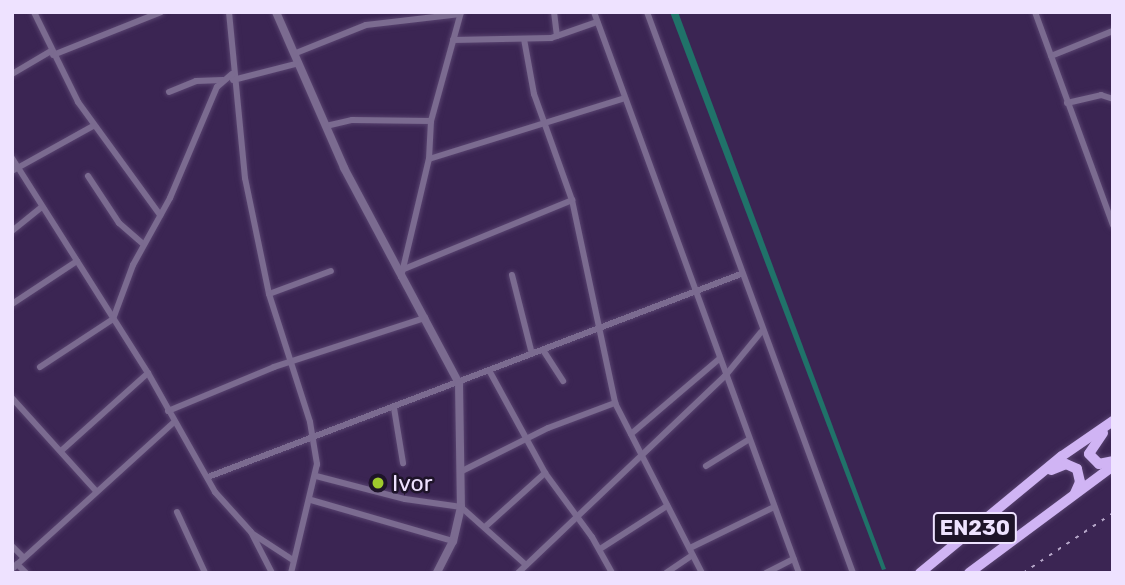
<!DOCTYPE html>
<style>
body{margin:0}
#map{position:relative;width:1125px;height:585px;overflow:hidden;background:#3b2553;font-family:Rubik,sans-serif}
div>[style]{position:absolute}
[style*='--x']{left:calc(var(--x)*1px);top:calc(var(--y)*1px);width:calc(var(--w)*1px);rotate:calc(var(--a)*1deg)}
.water>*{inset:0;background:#207269}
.roads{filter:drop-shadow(0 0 2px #58436f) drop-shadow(0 0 2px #58436f)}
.minor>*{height:6px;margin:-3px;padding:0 3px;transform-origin:3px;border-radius:3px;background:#7b6b90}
.tertiary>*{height:8px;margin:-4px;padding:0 4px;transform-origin:4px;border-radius:4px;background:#7b6b90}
.trunk>*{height:10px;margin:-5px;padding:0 5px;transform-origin:5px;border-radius:5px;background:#d0b4f4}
.rail>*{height:2px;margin-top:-1px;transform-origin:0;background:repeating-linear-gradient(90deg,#b6a7c9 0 3.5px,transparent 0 10.5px)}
.dots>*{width:19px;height:19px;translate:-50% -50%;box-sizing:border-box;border:4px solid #1e1429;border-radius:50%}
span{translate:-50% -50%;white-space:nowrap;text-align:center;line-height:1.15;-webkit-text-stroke:5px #1e1429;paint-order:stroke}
.shield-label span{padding:2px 5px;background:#1e1429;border:2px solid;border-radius:5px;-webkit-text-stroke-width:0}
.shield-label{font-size:21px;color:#eee2ff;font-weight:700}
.poi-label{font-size:23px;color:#eee2ff}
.left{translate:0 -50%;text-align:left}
.frame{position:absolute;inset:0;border:14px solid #eee2ff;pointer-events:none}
</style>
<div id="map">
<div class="water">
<div style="clip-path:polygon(670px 12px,678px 12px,886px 569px,882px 570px)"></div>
</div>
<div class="roads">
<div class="minor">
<div style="--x:34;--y:12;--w:100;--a:63.9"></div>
<div style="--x:78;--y:102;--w:140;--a:54"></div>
<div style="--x:229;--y:12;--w:167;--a:84.5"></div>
<div style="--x:245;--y:178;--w:118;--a:78.3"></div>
<div style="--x:269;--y:294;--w:134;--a:72.2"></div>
<div style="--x:310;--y:422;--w:43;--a:80.5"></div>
<div style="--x:317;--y:464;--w:112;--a:103.4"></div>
<div style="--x:554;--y:12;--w:24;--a:83"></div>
<div style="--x:594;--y:12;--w:597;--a:69.93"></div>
<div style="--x:647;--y:12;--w:598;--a:69.84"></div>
<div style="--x:1035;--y:12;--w:227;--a:69.9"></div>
<div style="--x:524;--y:39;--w:56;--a:79.7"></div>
<div style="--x:534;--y:94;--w:113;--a:70.3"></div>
<div style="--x:572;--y:200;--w:208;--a:78"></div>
<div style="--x:615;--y:403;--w:191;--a:62.9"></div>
<div style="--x:453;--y:40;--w:98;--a:-1.2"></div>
<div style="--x:551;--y:38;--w:49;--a:-19.2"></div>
<div style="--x:296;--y:53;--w:75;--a:-21.8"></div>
<div style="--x:366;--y:25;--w:95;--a:-6.7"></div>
<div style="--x:53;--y:55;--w:116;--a:-21.7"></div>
<div style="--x:1051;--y:56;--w:67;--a:-22"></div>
<div style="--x:12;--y:74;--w:45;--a:-30.5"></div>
<div style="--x:233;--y:80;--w:68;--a:-14.4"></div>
<div style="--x:169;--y:92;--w:29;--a:-22"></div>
<div style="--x:196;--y:81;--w:27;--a:-2"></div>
<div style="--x:1067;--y:103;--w:35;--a:-13"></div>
<div style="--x:1101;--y:95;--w:13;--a:18"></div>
<div style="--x:326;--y:126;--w:27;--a:-13"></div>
<div style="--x:352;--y:120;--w:79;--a:0.7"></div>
<div style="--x:12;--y:158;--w:254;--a:57.7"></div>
<div style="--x:148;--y:373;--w:137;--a:60.6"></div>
<div style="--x:215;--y:492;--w:54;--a:48"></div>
<div style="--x:251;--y:532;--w:46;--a:62.9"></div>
<div style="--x:429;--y:159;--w:205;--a:-17.3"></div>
<div style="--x:12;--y:171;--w:93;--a:-29.1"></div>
<div style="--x:88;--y:176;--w:56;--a:56.6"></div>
<div style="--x:119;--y:223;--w:32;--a:41"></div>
<div style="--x:12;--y:231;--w:38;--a:-39"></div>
<div style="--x:404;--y:269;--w:182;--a:-22.3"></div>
<div style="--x:512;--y:275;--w:81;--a:75.8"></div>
<div style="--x:401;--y:277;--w:121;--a:-76.7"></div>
<div style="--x:429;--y:159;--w:38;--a:-87"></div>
<div style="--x:431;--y:121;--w:113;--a:-74.6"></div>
<div style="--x:269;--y:294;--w:66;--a:-20.4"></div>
<div style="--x:12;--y:304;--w:78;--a:-33.5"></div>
<div style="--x:543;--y:350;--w:37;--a:57"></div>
<div style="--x:40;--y:367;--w:87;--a:-33.3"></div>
<div style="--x:113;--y:319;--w:58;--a:-69.7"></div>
<div style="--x:133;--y:265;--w:77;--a:-61.1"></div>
<div style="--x:170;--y:198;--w:121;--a:-67.1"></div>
<div style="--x:217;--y:87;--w:20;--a:-41"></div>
<div style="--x:490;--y:372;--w:115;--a:61.4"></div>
<div style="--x:545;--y:473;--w:79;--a:53.7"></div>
<div style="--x:592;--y:537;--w:41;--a:60.9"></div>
<div style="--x:12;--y:398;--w:124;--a:47.9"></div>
<div style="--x:394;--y:408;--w:56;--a:80.7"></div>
<div style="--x:168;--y:411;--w:115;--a:-22.5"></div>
<div style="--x:274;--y:367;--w:159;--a:-18"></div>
<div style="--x:631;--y:434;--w:116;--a:-40.4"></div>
<div style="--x:61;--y:451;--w:117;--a:-41.9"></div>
<div style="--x:706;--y:466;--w:49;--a:-31.8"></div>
<div style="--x:460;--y:472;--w:98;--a:-26.6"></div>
<div style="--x:548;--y:428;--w:72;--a:-20.5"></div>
<div style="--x:316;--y:476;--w:92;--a:14.5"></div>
<div style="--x:405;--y:499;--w:57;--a:8.1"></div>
<div style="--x:461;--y:507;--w:87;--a:41.7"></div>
<div style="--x:208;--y:477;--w:570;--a:-20.85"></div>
<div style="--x:311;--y:500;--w:148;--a:16.1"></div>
<div style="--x:177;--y:512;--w:67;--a:65.3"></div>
<div style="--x:485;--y:527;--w:81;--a:-42"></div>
<div style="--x:253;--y:534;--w:48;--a:33"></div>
<div style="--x:12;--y:546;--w:16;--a:45"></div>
<div style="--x:690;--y:548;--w:93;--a:-26"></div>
<div style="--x:600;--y:549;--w:80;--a:-32.7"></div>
<div style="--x:17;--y:564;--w:13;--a:45"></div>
<div style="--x:12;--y:569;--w:219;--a:-42.2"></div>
<div style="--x:518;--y:573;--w:286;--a:-43.6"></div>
<div style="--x:725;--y:376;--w:57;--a:-50.7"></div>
<div style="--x:666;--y:573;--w:32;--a:-34"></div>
<div style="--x:766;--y:573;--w:31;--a:-27"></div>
</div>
<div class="tertiary">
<div style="--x:276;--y:12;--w:170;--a:66.4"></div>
<div style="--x:344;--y:168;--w:244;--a:61.9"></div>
<div style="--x:459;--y:383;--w:124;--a:89.1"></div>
<div style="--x:461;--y:507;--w:35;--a:103"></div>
<div style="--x:453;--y:541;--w:36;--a:117"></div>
</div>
<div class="trunk">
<div style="--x:1103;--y:433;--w:25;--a:124"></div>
<div style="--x:1089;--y:454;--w:14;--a:45"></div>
<div style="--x:1099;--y:464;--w:14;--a:-12"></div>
<div style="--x:1051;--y:470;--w:16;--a:-22"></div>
<div style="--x:1066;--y:464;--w:12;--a:24"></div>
<div style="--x:1077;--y:469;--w:13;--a:77"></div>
<div style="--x:1080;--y:482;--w:12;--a:114"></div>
<div style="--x:920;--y:573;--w:184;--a:-39.5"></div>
<div style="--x:1062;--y:456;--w:62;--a:-34.5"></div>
<div style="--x:969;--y:573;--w:179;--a:-36.6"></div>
</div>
</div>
<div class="rail">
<div style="--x:1023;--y:573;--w:108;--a:-33.7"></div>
</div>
<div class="dots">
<div style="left:378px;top:483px;background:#9fca2d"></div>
</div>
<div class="shield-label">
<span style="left:975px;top:528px">EN230</span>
</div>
<div class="poi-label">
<span class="left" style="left:392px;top:483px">Ivor</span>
</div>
<div class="frame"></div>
</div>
